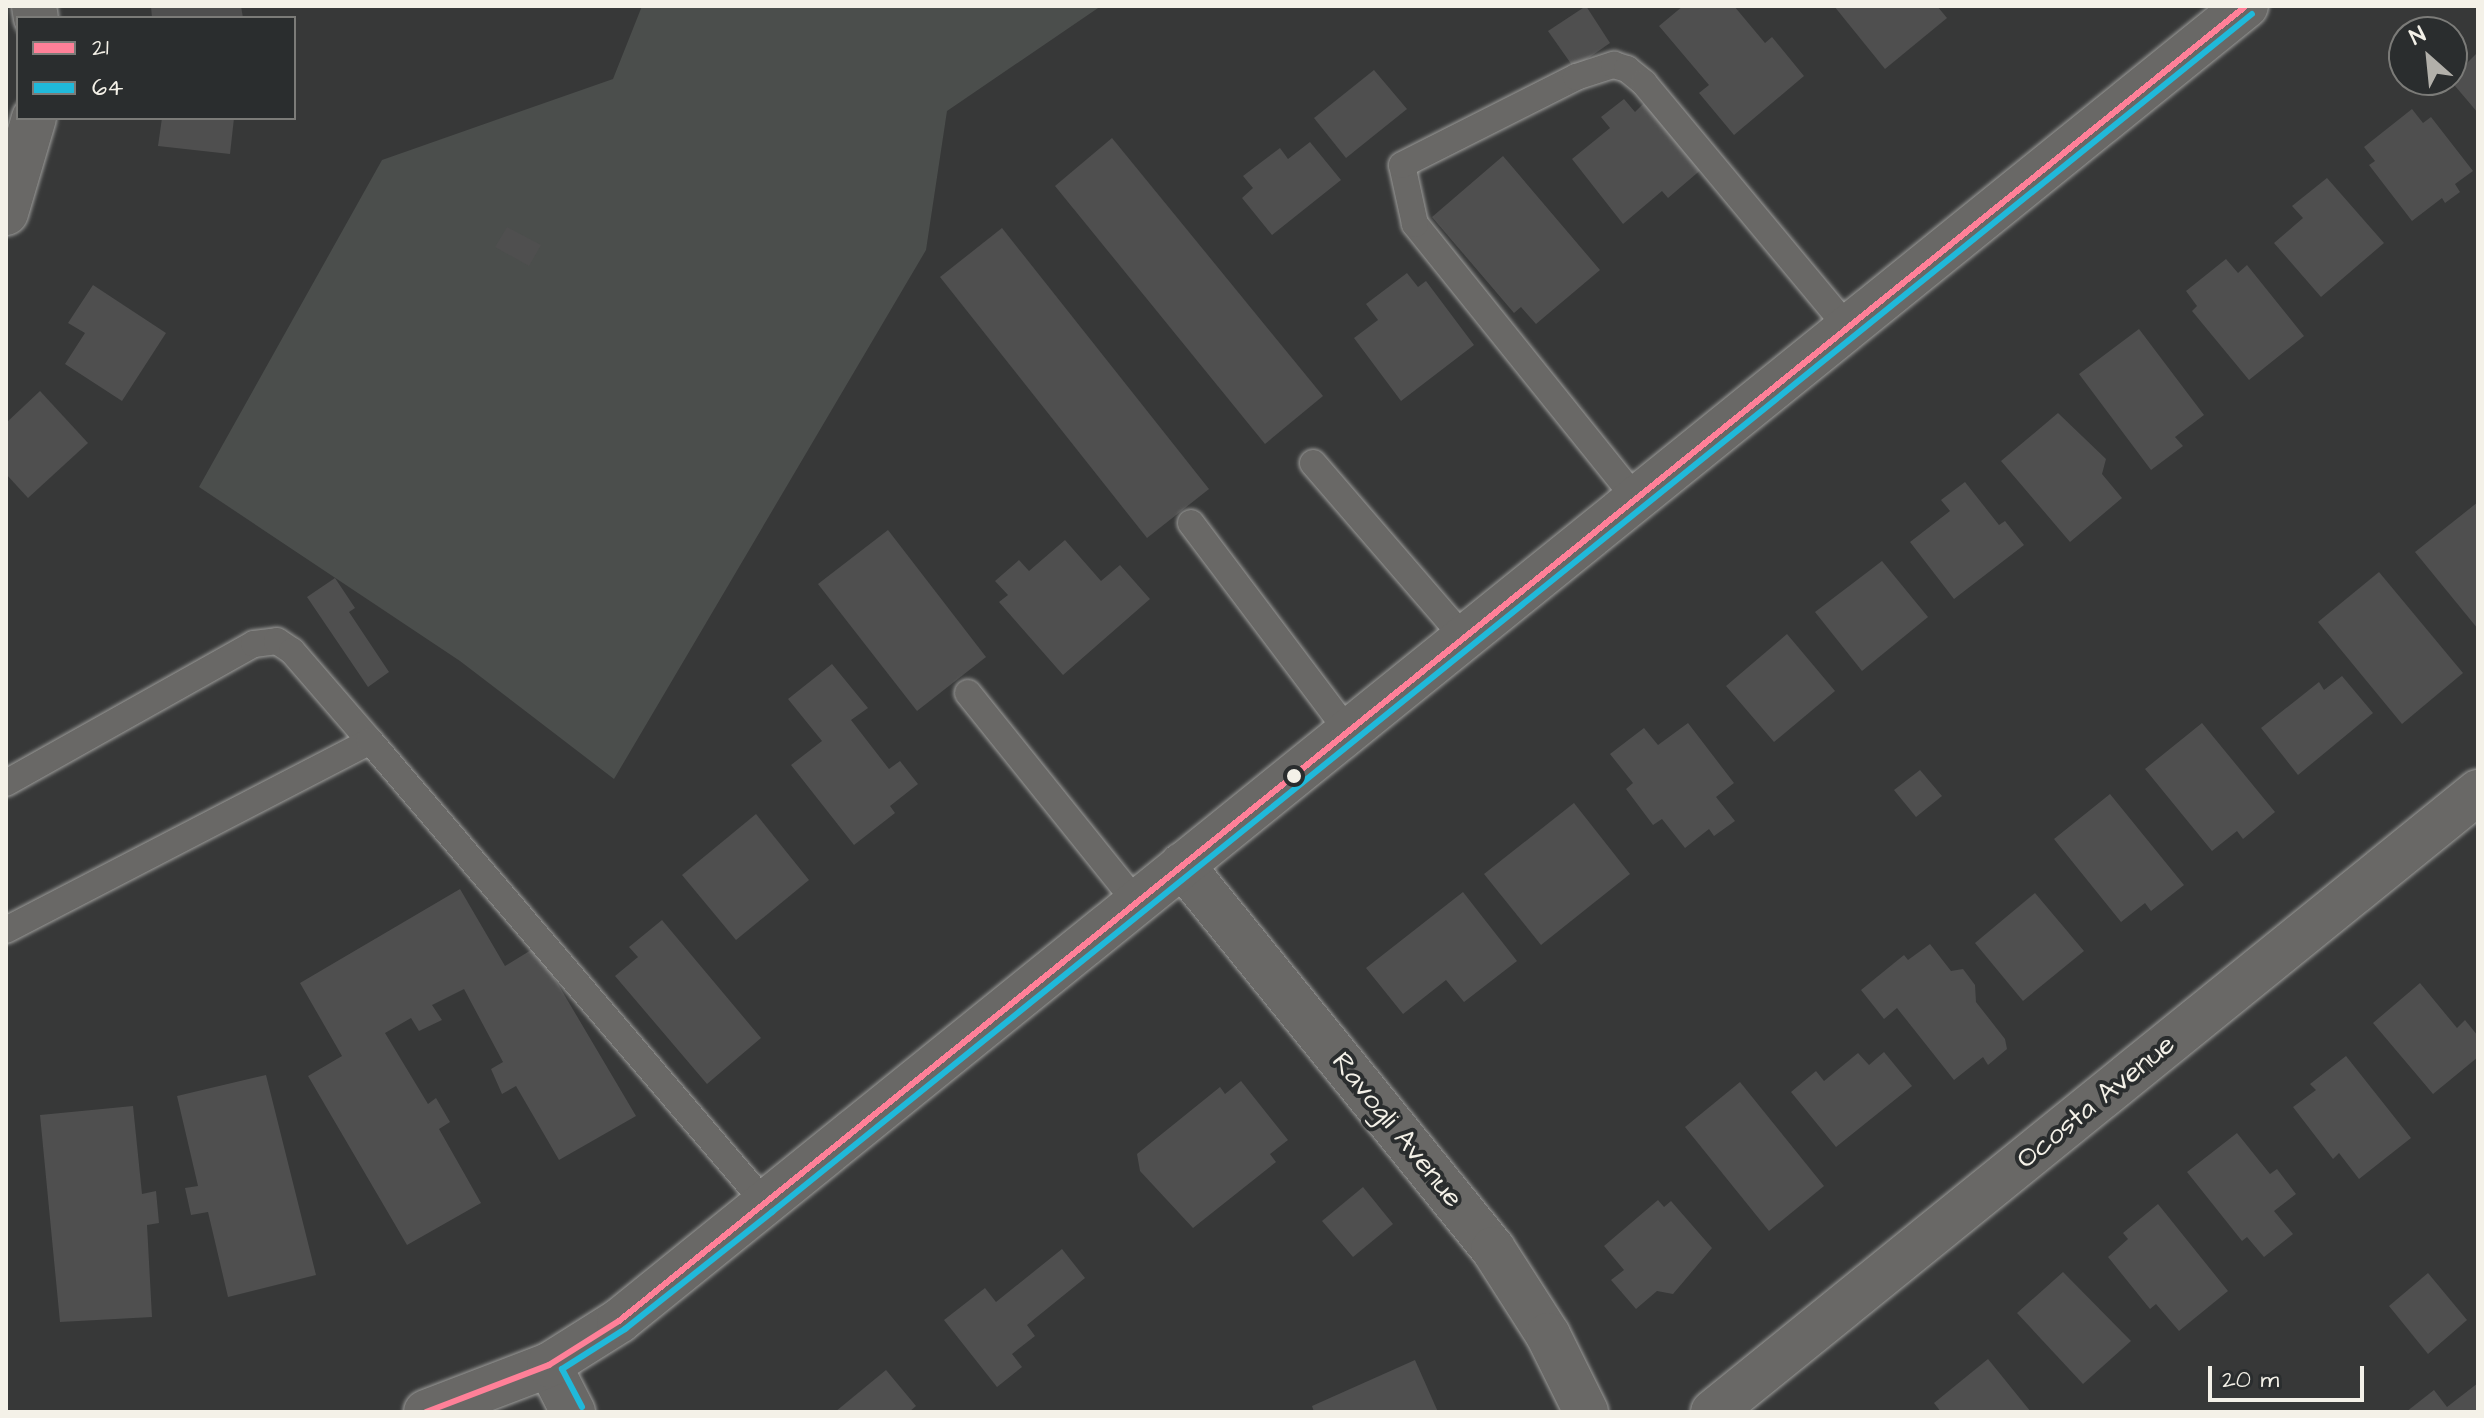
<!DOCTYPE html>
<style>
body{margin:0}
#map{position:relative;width:2484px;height:1418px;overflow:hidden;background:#373838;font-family:"Architects Daughter",sans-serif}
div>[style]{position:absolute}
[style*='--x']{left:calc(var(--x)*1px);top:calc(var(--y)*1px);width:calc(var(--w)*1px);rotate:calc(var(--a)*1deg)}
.green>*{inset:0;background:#4b4e4c}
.building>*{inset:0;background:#4f4f4f}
.roads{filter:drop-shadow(0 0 2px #9d9d9b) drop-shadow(0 0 2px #9d9d9b)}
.lane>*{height:26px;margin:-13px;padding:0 13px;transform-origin:13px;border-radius:13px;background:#696866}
.street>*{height:44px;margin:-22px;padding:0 22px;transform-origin:22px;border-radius:22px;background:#696866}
.secondary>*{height:44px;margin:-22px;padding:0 22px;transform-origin:22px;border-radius:22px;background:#696866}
.bus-1>*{height:6px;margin:-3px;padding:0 3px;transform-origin:3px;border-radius:3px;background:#ff8098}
.bus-2>*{height:6px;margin:-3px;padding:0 3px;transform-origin:3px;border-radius:3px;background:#20b9da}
.dots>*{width:22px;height:22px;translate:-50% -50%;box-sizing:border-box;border:4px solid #2a2d2e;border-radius:50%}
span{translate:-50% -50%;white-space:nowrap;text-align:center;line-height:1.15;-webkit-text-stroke:8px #2a2d2e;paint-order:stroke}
.street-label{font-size:28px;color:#f4f1e8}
.frame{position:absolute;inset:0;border:8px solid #f4f1e8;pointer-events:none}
.legend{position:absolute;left:16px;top:16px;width:280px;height:104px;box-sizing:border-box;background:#2a2d2e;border:2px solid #7b7b78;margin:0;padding:10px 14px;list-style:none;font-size:24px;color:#f4f1e8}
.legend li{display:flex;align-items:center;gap:16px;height:40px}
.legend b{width:40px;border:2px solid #7b7b78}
.north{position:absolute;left:2388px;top:16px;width:80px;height:80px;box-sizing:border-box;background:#2a2d2e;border:2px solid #7b7b78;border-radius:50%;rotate:333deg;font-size:22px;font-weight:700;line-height:32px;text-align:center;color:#f4f1e8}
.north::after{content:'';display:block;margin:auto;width:28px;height:36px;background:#b2b0aa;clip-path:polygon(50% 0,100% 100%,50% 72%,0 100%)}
.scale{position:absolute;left:2208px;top:1366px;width:156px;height:36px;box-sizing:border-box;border:4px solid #f4f1e8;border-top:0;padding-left:10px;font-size:24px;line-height:28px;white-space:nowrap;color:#f4f1e8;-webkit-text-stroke:6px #2a2d2e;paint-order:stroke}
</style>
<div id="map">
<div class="green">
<div style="clip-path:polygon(642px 6px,1101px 6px,947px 111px,926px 250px,614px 779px,460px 661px,199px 487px,382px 160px,613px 79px)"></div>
</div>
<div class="building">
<div style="clip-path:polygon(151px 6px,241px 6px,243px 18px,152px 18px)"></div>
<div style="clip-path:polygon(1586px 6px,1610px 43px,1574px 68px,1548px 31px)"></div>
<div style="clip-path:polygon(1683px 6px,1734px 6px,1765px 43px,1772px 37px,1804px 76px,1734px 135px,1699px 93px,1709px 85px,1659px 26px)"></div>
<div style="clip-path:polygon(1834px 6px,1937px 6px,1947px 18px,1885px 69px)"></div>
<div style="clip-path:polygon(2478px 52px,2478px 113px,2450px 80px)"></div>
<div style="clip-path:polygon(1374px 70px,1407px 109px,1346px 158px,1314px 118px)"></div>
<div style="clip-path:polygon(1624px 99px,1635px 112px,1645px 102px,1703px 168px,1668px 198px,1662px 191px,1623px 224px,1572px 159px,1610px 128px,1601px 117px)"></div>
<div style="clip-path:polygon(2412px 109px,2423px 123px,2431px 117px,2473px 171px,2455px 184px,2460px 192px,2445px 203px,2442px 198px,2412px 221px,2369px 165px,2375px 161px,2364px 147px)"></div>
<div style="clip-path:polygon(162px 118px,234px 118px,230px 154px,158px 146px)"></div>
<div style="clip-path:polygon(1112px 138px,1323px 396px,1265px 444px,1055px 186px)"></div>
<div style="clip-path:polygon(1310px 142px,1341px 180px,1272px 235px,1242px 198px,1253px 188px,1243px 176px,1280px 148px,1288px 159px)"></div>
<div style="clip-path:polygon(1503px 156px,1600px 270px,1536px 324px,1521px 307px,1514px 313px,1432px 217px)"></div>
<div style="clip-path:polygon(2327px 178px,2384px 243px,2321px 297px,2274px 243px,2303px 218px,2292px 206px)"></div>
<div style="clip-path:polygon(507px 227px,541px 245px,529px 266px,495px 247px)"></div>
<div style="clip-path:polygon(1002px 228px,1209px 489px,1147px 538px,940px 277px)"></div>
<div style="clip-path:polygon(2226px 259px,2238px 273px,2247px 265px,2304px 336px,2249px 380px,2192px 311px,2197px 306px,2186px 291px)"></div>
<div style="clip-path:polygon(1407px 273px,1418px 287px,1426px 281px,1474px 345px,1401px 401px,1354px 338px,1378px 320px,1366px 304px)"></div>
<div style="clip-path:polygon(93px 285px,166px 333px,122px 401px,65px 364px,85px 333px,68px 323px)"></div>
<div style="clip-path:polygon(2139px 329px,2204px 415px,2175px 437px,2183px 446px,2151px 470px,2079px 374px)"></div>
<div style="clip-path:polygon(40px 391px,88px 443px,28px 498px,6px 474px,6px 423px)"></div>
<div style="clip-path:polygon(2058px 413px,2106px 459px,2102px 474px,2122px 498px,2070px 542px,2001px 461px)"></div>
<div style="clip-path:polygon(1965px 482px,1999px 525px,2005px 521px,2024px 545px,1954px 599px,1910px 542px,1950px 511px,1941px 500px)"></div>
<div style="clip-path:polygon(2478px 502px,2478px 629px,2415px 552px)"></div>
<div style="clip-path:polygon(888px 530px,986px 657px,917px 711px,818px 584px)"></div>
<div style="clip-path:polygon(1065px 540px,1101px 581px,1120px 565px,1150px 599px,1063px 675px,999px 602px,1008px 595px,995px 581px,1019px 560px,1029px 571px)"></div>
<div style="clip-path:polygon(1882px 561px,1928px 617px,1862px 671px,1815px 612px)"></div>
<div style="clip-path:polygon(2379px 572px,2463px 673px,2402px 724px,2318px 622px)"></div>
<div style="clip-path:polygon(335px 578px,355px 608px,349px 612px,389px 672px,368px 687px,307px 597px)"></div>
<div style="clip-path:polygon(1787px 634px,1835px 691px,1774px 742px,1726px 686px)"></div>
<div style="clip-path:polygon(832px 664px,868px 708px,851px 720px,889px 769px,900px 761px,918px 784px,890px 806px,895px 813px,854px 845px,791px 765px,822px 741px,788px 699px)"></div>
<div style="clip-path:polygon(2342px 676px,2373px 713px,2298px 775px,2261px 728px,2319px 682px,2324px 690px)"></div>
<div style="clip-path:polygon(1688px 723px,1734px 783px,1716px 797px,1735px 821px,1714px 836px,1709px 829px,1685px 848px,1662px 819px,1653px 825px,1626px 789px,1633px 783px,1610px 754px,1644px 728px,1658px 745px)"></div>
<div style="clip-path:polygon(2202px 723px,2275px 812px,2243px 839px,2237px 831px,2212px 851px,2145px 769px)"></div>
<div style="clip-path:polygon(1920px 770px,1942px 796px,1916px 817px,1894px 790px)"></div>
<div style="clip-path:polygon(2110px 794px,2184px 885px,2151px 911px,2145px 903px,2121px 922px,2054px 839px)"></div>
<div style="clip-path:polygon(1574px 803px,1630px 874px,1541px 945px,1484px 874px)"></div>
<div style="clip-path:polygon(756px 814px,809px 880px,736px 940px,682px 875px)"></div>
<div style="clip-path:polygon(460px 889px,505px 966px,536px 947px,636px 1116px,559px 1160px,516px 1086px,502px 1094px,491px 1069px,503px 1062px,464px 989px,432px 1005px,442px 1020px,419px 1031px,411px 1018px,385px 1033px,428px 1104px,436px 1098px,450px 1122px,439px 1129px,481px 1203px,407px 1245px,308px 1076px,342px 1056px,300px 983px)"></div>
<div style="clip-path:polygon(1463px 892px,1517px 961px,1464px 1002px,1446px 980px,1403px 1014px,1366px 968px)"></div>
<div style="clip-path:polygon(2035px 893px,2084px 951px,2023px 1001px,1975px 943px)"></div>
<div style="clip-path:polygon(662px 920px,761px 1038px,707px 1084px,615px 976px,638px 957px,629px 947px)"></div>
<div style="clip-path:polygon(1930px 944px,1951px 971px,1963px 969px,1975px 985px,1976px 1002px,2005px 1039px,2007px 1049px,1988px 1065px,1983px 1057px,1954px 1080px,1897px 1008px,1884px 1019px,1861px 990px,1904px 955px,1908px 960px)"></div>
<div style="clip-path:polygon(2420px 983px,2457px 1028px,2465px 1020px,2478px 1036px,2478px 1057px,2433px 1094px,2373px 1023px)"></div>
<div style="clip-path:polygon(1884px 1052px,1912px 1086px,1836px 1147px,1791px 1092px,1816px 1071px,1824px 1081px,1858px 1053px,1869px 1065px)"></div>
<div style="clip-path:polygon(2346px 1056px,2411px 1138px,2359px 1179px,2339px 1153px,2333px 1159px,2293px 1107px,2316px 1090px,2310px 1084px)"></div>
<div style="clip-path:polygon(266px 1075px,316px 1275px,228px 1297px,208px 1212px,191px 1215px,185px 1188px,198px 1186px,177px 1096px)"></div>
<div style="clip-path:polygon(1241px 1081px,1288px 1140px,1270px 1154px,1276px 1162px,1193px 1228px,1140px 1171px,1137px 1154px,1220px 1087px,1225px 1094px)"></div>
<div style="clip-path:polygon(1740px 1082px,1824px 1186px,1769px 1231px,1685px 1127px)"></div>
<div style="clip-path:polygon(133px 1106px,142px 1194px,156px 1191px,159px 1223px,147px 1225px,152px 1317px,60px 1322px,40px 1115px)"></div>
<div style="clip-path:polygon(2237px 1133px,2270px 1174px,2277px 1169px,2296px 1194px,2274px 1211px,2293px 1234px,2264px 1257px,2247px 1237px,2242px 1241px,2187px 1172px)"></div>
<div style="clip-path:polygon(1363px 1187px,1393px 1224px,1353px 1257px,1322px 1221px)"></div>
<div style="clip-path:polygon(1658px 1200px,1664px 1207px,1671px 1201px,1712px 1248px,1673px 1294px,1657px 1291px,1636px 1309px,1611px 1280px,1624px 1270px,1604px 1246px)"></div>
<div style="clip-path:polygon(2158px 1204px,2228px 1291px,2179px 1331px,2156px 1304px,2150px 1309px,2108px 1257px,2128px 1239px,2123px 1233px)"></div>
<div style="clip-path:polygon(1062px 1249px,1085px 1278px,1027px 1325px,1035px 1336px,1012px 1354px,1022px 1367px,997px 1387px,944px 1320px,985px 1288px,996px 1302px)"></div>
<div style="clip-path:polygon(2063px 1272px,2131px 1341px,2083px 1384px,2017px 1313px)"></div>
<div style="clip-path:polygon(2428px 1273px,2467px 1320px,2428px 1354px,2389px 1306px)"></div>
<div style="clip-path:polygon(1988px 1359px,2031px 1412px,1941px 1412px,1934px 1403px)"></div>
<div style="clip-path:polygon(1415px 1360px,1438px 1412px,1314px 1412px,1312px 1406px)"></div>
<div style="clip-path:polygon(886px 1370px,916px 1406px,909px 1412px,835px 1412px)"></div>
<div style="clip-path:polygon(2478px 1383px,2478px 1412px,2406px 1412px,2434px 1390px,2447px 1407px)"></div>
</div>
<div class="roads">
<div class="lane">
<div style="--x:1313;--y:463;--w:231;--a:49.2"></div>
<div style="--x:1636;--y:499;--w:353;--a:-128.8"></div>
<div style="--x:1415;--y:224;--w:60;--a:-102.4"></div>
<div style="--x:1402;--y:165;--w:195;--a:-26.8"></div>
<div style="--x:1576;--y:77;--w:40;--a:-18"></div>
<div style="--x:1614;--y:65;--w:14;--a:17"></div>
<div style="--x:1627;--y:69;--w:22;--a:39"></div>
<div style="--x:1644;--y:83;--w:319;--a:50.2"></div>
<div style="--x:1191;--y:523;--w:261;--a:53"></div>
<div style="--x:968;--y:693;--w:268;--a:51.2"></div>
<div style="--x:6;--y:783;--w:284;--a:-29.3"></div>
<div style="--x:254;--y:644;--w:23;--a:-7"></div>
<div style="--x:277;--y:641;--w:18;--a:34"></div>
<div style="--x:292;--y:651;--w:119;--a:49.1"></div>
<div style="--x:6;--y:930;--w:410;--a:-27.4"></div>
<div style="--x:370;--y:741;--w:609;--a:49.46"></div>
</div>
<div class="street">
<div style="--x:34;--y:6;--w:12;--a:81"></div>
<div style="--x:6;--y:213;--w:99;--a:-73.6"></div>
<div style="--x:1182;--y:865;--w:494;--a:51"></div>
<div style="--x:1493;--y:1249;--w:102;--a:57.4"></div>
<div style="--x:1548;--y:1335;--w:86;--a:63.7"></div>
<div style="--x:549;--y:1365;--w:53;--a:62.9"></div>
<div style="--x:1713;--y:1412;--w:985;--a:-39.02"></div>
</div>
<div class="secondary">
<div style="--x:426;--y:1412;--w:132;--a:-20.9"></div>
<div style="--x:549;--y:1365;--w:83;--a:-32.2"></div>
<div style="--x:619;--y:1321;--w:2092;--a:-38.95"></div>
</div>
</div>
<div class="bus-1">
<div style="--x:426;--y:1412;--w:132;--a:-20.9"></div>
<div style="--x:549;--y:1365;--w:83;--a:-32.2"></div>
<div style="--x:619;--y:1321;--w:2092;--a:-38.95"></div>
</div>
<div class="bus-2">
<div style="--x:582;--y:1407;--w:43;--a:-117.8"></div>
<div style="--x:562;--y:1369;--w:75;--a:-32.4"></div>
<div style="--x:625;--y:1329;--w:188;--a:-38.5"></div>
<div style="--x:772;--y:1212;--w:1904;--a:-38.99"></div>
</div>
<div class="dots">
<div style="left:1294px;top:776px;background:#f4f1e8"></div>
</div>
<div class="street-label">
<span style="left:2096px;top:1102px;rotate:-39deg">Ocosta Avenue</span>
<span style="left:1397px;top:1130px;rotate:51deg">Ravogli Avenue</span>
</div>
<div class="frame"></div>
<ul class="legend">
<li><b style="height:10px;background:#ff8098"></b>21</li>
<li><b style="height:10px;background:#20b9da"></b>64</li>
</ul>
<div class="north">N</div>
<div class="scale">20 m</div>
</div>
